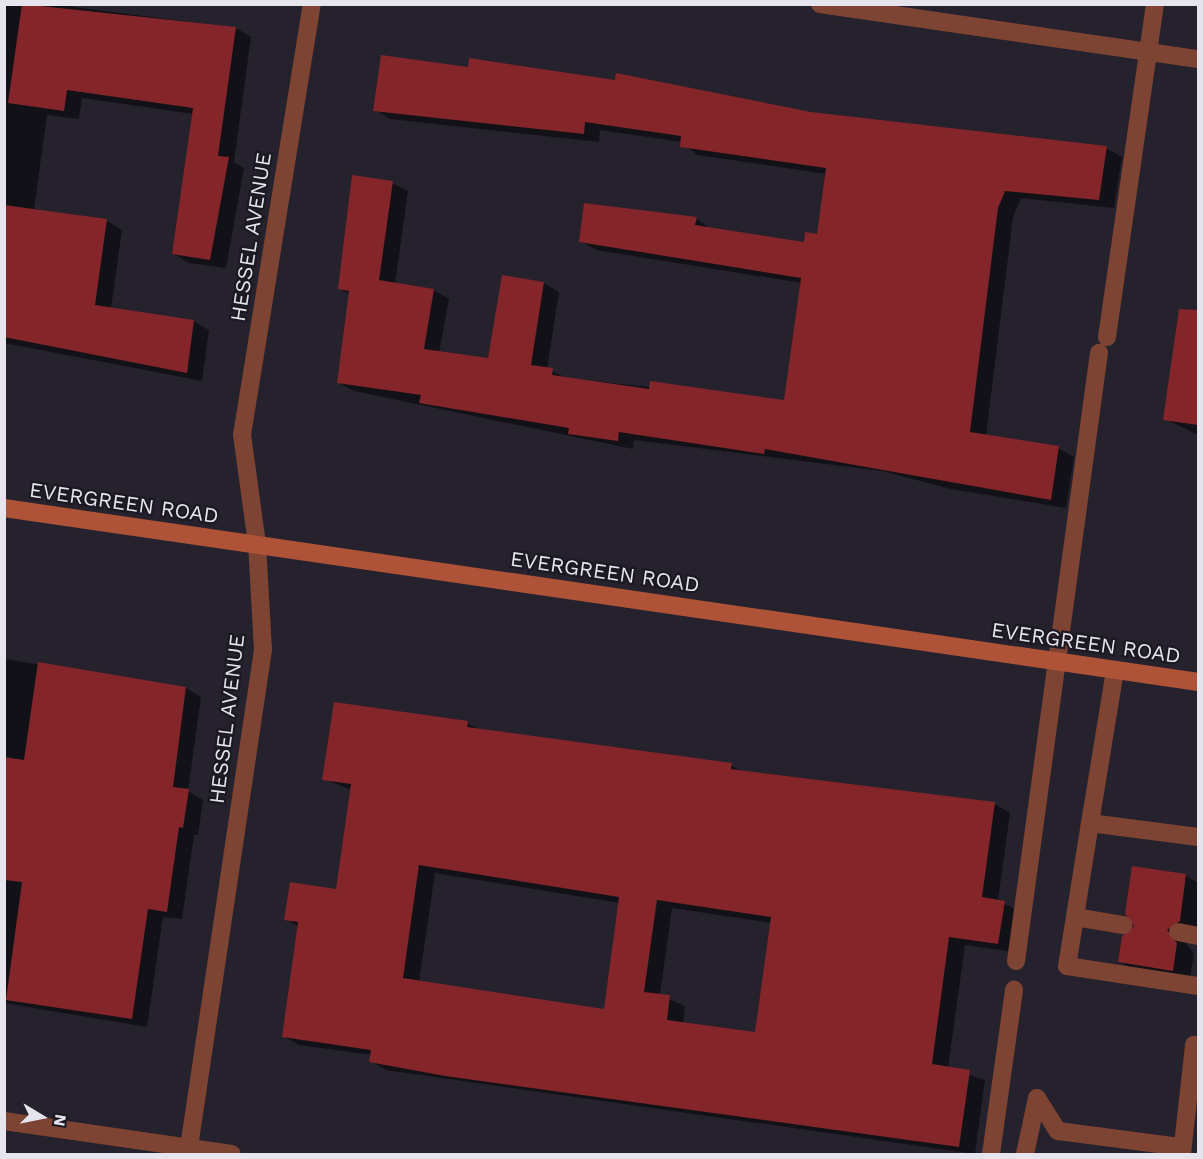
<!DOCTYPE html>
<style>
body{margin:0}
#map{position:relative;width:1203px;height:1159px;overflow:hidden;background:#25212d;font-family:"Work Sans",sans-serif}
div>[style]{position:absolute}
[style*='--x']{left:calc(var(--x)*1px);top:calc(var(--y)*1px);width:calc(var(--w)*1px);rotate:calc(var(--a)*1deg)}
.shadow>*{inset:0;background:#0007}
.building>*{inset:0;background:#832529}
.lane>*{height:18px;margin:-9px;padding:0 9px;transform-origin:9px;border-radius:9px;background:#7d4333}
.street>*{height:18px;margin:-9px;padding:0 9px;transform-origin:9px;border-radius:9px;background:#7d4333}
.secondary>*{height:18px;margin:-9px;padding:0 9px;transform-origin:9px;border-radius:9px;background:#ae5238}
span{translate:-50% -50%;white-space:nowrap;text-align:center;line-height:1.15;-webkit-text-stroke:4.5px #1c1824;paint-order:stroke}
.street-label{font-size:21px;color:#e6e4ec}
.frame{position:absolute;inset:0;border:6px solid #e6e4ec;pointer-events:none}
.north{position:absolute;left:12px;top:1087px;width:60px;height:60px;-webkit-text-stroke:4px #1c1824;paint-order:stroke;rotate:100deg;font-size:16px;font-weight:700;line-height:24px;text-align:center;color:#e6e4ec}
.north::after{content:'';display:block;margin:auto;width:21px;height:27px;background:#e6e4ec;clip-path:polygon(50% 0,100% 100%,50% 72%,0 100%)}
</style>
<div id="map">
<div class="shadow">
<div style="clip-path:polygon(4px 4px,51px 4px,236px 28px,251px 37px,234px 162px,244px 168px,226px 268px,189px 263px,174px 254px,193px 114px,82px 98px,79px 119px,47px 115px,34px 210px,107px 221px,122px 230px,111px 309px,193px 321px,209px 330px,202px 381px,4px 343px)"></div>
<div style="clip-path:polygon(375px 110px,811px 113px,1106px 148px,1122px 157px,1114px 208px,1021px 198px,1013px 217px,986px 436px,1058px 448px,1074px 457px,1066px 508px,951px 489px,882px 471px,634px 440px,633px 449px,354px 391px,338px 382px,350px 295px,340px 289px,392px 183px,408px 191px,395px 284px,434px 290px,449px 299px,439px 353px,489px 360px,504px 277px,544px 283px,559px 292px,547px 369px,567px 378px,785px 402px,802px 283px,596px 250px,581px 241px,696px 218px,711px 229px,805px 244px,818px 235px,827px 174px,697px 155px,682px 142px,600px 130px,599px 142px,390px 119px)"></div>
<div style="clip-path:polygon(1174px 356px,1198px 360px,1198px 435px,1165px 419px)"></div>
<div style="clip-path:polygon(4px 659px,186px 688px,201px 697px,188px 791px,203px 800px,198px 835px,194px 835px,182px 919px,163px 917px,147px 1027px,4px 1003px)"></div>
<div style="clip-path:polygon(evenodd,467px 723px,480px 730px,731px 765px,743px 772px,995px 804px,1010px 813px,998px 901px,1020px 911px,1014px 952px,965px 945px,948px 1068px,985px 1080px,975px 1154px,386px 1070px,371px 1061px,372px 1055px,299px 1045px,283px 1036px,299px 927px,286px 919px,337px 891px,351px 790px,324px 779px,467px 723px,435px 873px,620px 903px,605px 1011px,419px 982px,435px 873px,467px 723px,672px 908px,772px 923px,756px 1033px,683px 1023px,685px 1006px,660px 995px,672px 908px)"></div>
<div style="clip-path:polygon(1133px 868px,1186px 876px,1198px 883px,1197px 931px,1184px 941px,1194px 954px,1190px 980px,1137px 972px,1120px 962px,1136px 927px)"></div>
</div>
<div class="building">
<div style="clip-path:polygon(22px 4px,236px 27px,218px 156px,229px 157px,210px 260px,172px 254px,193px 108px,67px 90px,64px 111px,8px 103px)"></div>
<div style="clip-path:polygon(381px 55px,468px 67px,469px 58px,615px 80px,616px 73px,811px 112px,1107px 146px,1099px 200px,1005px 191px,998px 208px,970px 432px,1059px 446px,1051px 500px,765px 449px,764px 454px,619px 432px,618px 441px,568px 434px,569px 428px,419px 403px,421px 395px,337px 383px,349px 291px,338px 289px,352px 175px,393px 181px,379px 280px,434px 289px,424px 349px,488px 358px,502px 275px,544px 282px,531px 365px,553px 368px,552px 375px,649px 389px,650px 381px,784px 400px,801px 278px,579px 242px,584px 203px,697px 217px,695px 225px,804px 242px,805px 232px,817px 234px,826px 168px,680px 147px,681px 136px,585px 122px,584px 134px,373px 111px)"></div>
<div style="clip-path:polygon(4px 205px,107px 219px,95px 305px,194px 320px,187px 373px,4px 337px)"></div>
<div style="clip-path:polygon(1179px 309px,1198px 310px,1198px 425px,1163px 420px)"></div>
<div style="clip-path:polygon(38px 662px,186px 687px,173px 787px,189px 789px,183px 828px,179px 827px,167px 912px,148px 909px,132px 1019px,6px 1000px,22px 882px,4px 880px,4px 757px,24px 760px)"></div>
<div style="clip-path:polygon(evenodd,334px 702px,468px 721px,467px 727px,732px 763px,731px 769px,995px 802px,982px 897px,1005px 901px,998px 944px,949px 937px,932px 1064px,970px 1070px,959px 1147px,445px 1076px,369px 1062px,371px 1050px,282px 1037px,298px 922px,284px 920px,290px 882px,336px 889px,351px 784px,322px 780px,334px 702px,419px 865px,619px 897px,604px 1009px,403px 978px,419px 865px,334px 702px,657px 900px,771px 917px,755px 1032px,667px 1020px,670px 995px,644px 992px,657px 900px)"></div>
<div style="clip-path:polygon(1132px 866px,1186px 874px,1180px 921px,1167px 930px,1177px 943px,1173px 971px,1118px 962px,1122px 936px,1134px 926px,1125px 914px)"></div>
</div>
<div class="lane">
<div style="--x:1107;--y:337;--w:336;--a:-81.8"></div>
<div style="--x:1090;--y:823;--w:155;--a:-80.7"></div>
<div style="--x:1198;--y:837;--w:109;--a:-172.6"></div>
<div style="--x:1090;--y:823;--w:145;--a:99.1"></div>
<div style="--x:1067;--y:966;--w:133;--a:8.7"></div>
<div style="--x:1075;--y:917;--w:49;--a:9.5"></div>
<div style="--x:1178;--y:932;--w:20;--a:11"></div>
<div style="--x:1016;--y:961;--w:614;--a:-82.23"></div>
<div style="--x:1037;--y:1098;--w:39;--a:58"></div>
<div style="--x:1058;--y:1131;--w:125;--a:7.4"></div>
<div style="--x:991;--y:1154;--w:166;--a:-82"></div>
<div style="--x:1025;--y:1154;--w:57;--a:-77.9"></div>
<div style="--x:1182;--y:1154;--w:110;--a:-83.7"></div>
<div style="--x:1194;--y:1045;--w:4;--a:14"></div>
</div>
<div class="street">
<div style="--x:820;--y:4;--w:382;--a:8.3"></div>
<div style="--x:4;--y:1121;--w:230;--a:8.2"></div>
<div style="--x:188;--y:1154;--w:510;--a:-81.54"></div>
<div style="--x:263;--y:650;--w:106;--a:-93.2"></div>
<div style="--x:257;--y:544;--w:110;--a:-97.8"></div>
<div style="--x:242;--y:435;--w:437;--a:-80.8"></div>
</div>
<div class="secondary">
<div style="--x:4;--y:508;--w:1207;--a:8.29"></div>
</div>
<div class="street-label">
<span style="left:251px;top:237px;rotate:-81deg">HESSEL AVENUE</span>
<span style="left:124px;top:503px;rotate:8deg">EVERGREEN ROAD</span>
<span style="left:605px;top:572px;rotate:8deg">EVERGREEN ROAD</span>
<span style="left:1086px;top:643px;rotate:8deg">EVERGREEN ROAD</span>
<span style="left:227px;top:719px;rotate:-83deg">HESSEL AVENUE</span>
</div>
<div class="frame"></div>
<div class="north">N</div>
</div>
